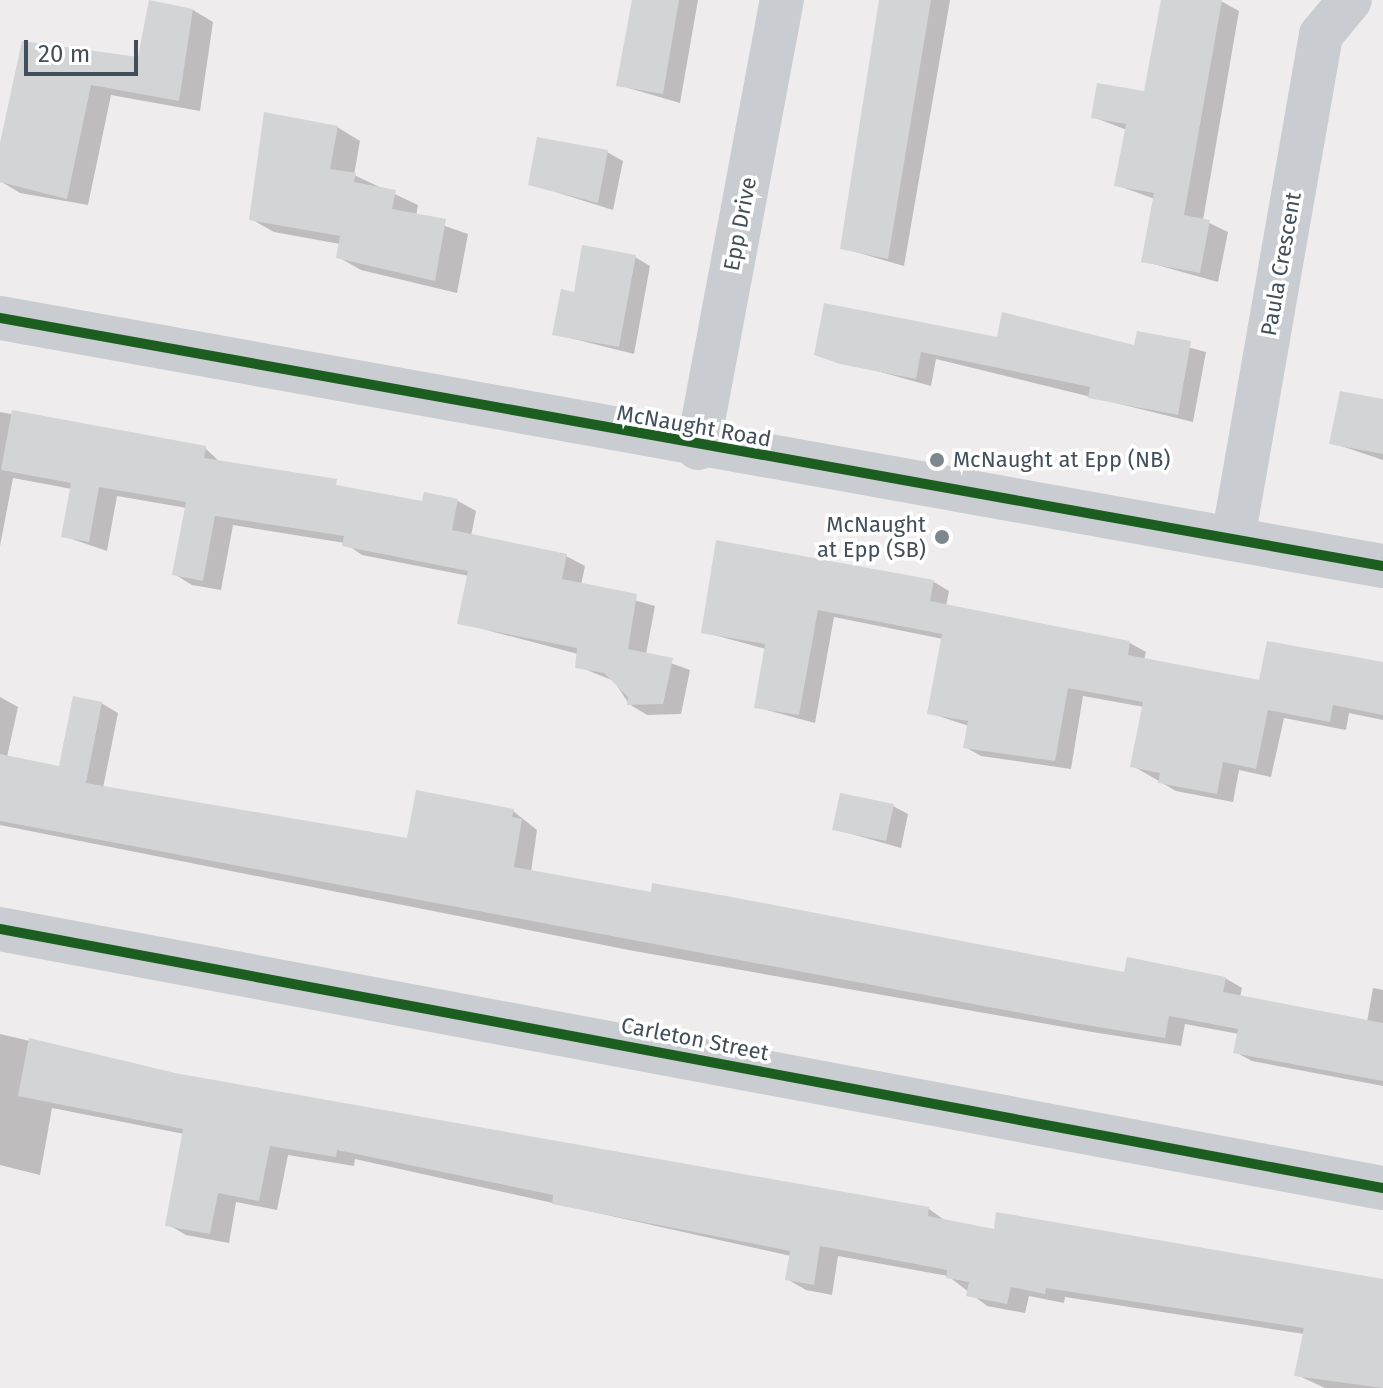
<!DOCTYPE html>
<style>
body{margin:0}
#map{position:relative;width:1383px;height:1388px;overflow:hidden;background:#eeecec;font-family:"Fira Sans",sans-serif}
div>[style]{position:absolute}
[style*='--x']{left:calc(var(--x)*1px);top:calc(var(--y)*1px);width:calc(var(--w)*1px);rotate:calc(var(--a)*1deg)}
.shadow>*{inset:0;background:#0003}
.building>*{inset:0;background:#d3d4d5}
.minor>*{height:44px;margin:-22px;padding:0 22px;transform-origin:22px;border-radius:22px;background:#c9cdd1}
.cycleway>*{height:10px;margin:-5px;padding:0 5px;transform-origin:5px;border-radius:5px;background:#1b5e20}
.dots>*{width:22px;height:22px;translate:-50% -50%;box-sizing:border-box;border:4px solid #fff;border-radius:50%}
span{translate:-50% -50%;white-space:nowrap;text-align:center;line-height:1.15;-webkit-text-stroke:7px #fff;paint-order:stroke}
.street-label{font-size:22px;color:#424f5b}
.poi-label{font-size:22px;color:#424f5b}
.left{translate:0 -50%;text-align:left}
.right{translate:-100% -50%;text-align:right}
.scale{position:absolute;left:24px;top:40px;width:114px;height:36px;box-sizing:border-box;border:4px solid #424f5b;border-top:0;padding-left:10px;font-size:24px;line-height:28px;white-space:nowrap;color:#424f5b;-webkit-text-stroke:6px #fff;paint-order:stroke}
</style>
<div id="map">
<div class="shadow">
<div style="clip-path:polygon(634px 0,698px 0,680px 103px,618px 85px)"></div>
<div style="clip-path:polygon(884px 0,950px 0,904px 266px,842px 248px)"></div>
<div style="clip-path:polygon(1163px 0,1219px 0,1239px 11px,1203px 220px,1228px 232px,1218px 282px,1143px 261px,1155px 199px,1116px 185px,1127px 130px,1093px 117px,1145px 93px)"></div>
<div style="clip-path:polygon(193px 10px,213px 22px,200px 111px,111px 95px,88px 205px,20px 193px,0 181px,24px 44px,140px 59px)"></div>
<div style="clip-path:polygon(337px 127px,360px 141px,354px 175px,418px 205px,416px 216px,468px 234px,457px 293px,361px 270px,338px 257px,340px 244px,274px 232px,251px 219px)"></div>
<div style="clip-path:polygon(607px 152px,623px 161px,613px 210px,530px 184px)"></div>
<div style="clip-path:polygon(635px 257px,650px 266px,634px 354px,554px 334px)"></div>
<div style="clip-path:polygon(1138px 334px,1206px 352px,1193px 422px,936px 359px,931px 386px,816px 354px,998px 339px,1136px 348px)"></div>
<div style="clip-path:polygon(1383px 401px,1383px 460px,1332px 443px)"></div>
<div style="clip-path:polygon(0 412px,205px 448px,222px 464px,424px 504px,458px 501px,476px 511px,471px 536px,566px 556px,585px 566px,581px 585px,655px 606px,646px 654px,690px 670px,681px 714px,647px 715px,629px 704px,614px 681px,577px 666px,578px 654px,460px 623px,469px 576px,362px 555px,345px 543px,233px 525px,221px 590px,192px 585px,174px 574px,187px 508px,117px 496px,107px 551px,63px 536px,72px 489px,13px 478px,0 546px)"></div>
<div style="clip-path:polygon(934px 582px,949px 591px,946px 606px,1130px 643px,1146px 652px,1144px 660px,1261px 682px,1383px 664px,1383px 720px,1349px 713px,1346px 730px,1284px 718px,1271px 777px,1239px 770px,1233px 802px,1176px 791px,1133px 766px,1144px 707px,1083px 696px,1071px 769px,981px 756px,965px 747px,969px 726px,929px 713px,943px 639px,834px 617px,815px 723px,756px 707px,766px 649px,703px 632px)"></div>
<div style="clip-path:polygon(0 697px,18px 707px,7px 757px,60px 768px,101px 703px,118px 713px,103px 788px,408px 841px,513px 811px,537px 830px,531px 872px,1126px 975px,1225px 978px,1242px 988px,1240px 997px,1367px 1022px,1373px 988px,1383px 990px,1383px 1086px,1252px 1061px,1235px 1052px,1239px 1034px,1185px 1024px,1181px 1046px,1092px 1032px,634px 951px,0 825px)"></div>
<div style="clip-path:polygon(893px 806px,908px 814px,901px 848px,834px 829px)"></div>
<div style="clip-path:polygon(0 1034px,175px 1075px,929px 1209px,947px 1222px,996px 1231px,1383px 1282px,1383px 1388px,1325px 1388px,1297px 1375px,1304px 1334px,1065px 1297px,1064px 1303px,1029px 1296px,1025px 1313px,987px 1306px,948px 1276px,838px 1256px,832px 1295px,806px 1290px,787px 1279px,791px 1256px,355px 1159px,354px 1166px,288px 1155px,277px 1210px,236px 1202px,229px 1243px,186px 1235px,167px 1224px,184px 1134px,52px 1108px,40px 1175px,0 1165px)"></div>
</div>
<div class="building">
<div style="clip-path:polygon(149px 0,193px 9px,179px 101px,91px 85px,67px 199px,0 182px,0 143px,22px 41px,138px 57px)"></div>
<div style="clip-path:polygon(632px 0,679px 0,663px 94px,616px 86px)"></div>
<div style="clip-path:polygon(879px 0,931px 0,888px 259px,840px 249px)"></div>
<div style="clip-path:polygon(1161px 0,1222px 0,1184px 215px,1210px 220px,1200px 273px,1141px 262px,1154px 193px,1114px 186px,1126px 124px,1091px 118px,1097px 83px,1144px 91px)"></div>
<div style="clip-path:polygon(264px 112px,338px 126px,330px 169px,356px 173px,354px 182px,396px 190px,392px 209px,446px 219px,435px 281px,336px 258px,340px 236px,249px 220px)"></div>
<div style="clip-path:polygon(537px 137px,608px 150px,598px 203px,528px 185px)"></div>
<div style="clip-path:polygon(582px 245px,636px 255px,619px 347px,552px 335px,561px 289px,574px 292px)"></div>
<div style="clip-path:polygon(824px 303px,997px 337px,1002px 312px,1134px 345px,1137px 331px,1191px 341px,1178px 415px,1088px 398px,1090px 387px,921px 352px,916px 379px,840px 364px,814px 355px)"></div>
<div style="clip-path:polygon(1340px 391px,1383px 399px,1383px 454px,1329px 444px)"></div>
<div style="clip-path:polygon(12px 410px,206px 446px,204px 458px,337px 479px,336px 485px,422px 501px,424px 492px,458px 499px,452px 530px,567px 554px,562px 579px,637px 594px,628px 649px,673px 658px,663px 704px,627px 705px,628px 697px,604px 673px,575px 668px,577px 648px,457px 624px,468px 571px,342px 546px,344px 536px,215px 516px,203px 581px,172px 575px,186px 502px,99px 487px,89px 542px,61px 537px,71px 483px,1px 470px)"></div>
<div style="clip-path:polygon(716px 540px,934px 580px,930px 601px,1130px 641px,1128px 655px,1259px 680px,1267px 641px,1383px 662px,1383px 715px,1333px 705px,1330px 722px,1268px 710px,1256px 769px,1223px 762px,1217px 794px,1158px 783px,1160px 773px,1130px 767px,1143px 702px,1068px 688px,1055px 761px,963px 748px,968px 721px,927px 714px,942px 634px,818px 610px,799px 715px,754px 708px,765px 644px,701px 633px)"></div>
<div style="clip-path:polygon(73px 696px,102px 702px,86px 783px,407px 838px,416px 790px,514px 809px,512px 817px,522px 819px,514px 867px,651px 892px,652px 883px,726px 896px,1124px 972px,1127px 957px,1226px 977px,1223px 992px,1383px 1023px,1383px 1081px,1233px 1053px,1238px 1029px,1169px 1016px,1165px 1038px,1074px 1023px,0 821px,0 754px,59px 766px)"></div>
<div style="clip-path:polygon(840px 793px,894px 804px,886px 841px,832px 830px)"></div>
<div style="clip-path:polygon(29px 1038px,175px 1073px,929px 1207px,928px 1216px,994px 1229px,996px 1212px,1383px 1279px,1383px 1388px,1294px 1376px,1304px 1328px,1046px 1288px,1045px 1294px,1011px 1287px,1007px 1304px,966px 1296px,969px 1282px,946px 1278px,947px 1270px,820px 1246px,814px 1285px,785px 1280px,790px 1251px,552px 1204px,553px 1195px,337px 1150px,336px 1157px,270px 1146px,259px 1201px,218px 1193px,210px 1234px,165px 1226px,183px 1129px,18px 1096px)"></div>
</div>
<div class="minor">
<div style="--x:0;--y:318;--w:1405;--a:10.17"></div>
<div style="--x:698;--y:448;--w:456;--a:-79.4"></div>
<div style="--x:1233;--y:539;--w:512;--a:-80.1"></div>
<div style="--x:1321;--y:35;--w:45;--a:-50.4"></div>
<div style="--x:0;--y:929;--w:1407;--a:10.61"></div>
</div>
<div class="cycleway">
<div style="--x:0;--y:318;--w:1405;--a:10.17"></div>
<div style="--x:0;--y:929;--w:1407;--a:10.61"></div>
</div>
<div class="dots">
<div style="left:937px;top:460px;background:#7e868e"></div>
<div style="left:942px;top:537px;background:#7e868e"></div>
</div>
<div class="street-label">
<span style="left:740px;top:224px;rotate:-79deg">Epp Drive</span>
<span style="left:1281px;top:264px;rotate:-80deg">Paula Crescent</span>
<span style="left:694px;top:426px;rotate:10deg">McNaught Road</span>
<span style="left:695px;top:1039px;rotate:11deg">Carleton Street</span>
</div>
<div class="poi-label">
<span class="left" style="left:953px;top:460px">McNaught at Epp (NB)</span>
<span class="right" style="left:926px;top:537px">McNaught<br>at Epp (SB)</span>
</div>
<div class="scale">20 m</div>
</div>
